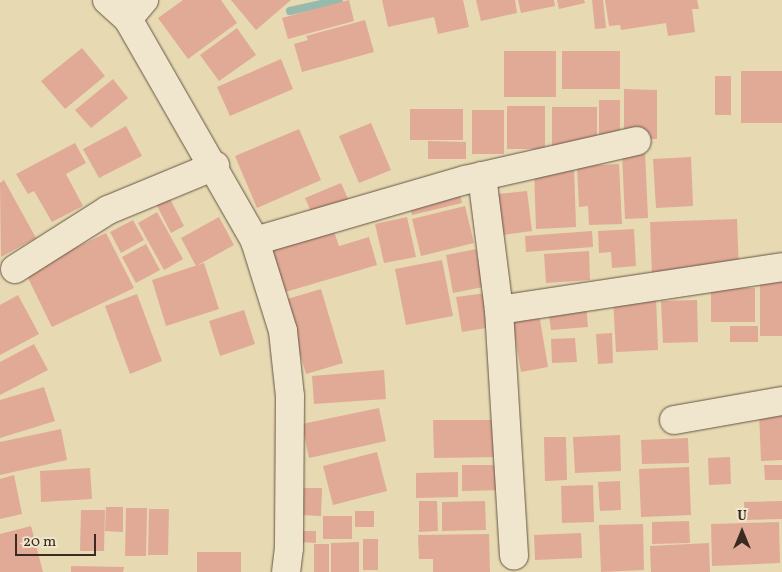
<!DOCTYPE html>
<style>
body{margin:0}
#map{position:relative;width:782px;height:572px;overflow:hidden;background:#e7d9b2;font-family:Vollkorn,serif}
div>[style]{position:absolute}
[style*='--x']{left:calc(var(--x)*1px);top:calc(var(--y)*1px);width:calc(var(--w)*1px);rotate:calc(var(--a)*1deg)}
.stream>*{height:8px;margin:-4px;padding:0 4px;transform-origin:4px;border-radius:4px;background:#97baad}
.building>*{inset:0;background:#e1aa96}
.roads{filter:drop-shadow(0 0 1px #655644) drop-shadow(0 0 1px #655644)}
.minor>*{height:28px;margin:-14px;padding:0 14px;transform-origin:14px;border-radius:14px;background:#efe6cd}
span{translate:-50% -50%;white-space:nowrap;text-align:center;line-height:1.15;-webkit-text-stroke:4px #efe6cd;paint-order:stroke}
.north{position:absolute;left:717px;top:507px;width:50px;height:50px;-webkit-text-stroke:4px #efe6cd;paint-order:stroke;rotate:0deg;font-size:14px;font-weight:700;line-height:20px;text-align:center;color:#3a2a1f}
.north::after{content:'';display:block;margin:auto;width:18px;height:22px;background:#3a2a1f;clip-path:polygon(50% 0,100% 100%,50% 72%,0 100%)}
.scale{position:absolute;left:15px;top:534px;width:81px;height:22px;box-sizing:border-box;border:2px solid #3a2a1f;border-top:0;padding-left:6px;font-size:15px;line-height:18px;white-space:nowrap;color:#3a2a1f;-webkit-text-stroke:4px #efe6cd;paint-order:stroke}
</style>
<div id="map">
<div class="stream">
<div style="--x:290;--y:11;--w:50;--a:-12.7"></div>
</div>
<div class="building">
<div style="clip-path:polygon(183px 0,221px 0,237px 23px,188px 59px,158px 18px)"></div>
<div style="clip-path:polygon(231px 0,291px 0,256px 30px)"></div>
<div style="clip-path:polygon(349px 0,354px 21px,288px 39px,282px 18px)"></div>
<div style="clip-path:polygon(382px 0,463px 0,469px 27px,438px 34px,434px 17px,388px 27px)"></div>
<div style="clip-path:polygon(476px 0,515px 0,517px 13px,481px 21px)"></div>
<div style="clip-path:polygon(518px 0,554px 0,555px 6px,521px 13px)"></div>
<div style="clip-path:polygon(557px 0,584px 0,585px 3px,559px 9px)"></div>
<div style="clip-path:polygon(592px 0,603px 0,606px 28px,595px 29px)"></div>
<div style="clip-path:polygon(605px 0,697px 0,699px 9px,692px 9px,695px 32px,668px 36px,666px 23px,621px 30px,620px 25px,609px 26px)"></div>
<div style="clip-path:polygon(365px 20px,374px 52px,302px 72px,294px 44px,308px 40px,306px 36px)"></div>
<div style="clip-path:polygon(237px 28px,256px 55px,219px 81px,200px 55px)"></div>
<div style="clip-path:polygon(82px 48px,105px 76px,65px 109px,41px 81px)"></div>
<div style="clip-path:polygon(504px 51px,556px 51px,556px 97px,504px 97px)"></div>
<div style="clip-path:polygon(562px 51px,620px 51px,620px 89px,562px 89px)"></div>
<div style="clip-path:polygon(281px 59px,293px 89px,230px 116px,217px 87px)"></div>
<div style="clip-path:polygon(741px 71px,782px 71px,782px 123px,741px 123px)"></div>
<div style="clip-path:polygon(715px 76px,731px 76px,731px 115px,715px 115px)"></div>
<div style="clip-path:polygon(113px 79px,128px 98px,91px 128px,75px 110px)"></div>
<div style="clip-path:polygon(624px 89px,657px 90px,657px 139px,624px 139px)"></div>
<div style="clip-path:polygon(599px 100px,620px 100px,620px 141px,599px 141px)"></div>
<div style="clip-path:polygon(507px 106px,545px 106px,545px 149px,507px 149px)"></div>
<div style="clip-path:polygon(552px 107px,597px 107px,597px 148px,552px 148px)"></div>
<div style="clip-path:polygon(410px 109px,463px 109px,463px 140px,410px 140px)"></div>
<div style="clip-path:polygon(472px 110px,504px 110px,504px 154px,472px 154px)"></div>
<div style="clip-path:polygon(371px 123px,391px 170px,359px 183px,339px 136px)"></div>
<div style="clip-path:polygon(126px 126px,142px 156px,99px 178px,83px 149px)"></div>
<div style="clip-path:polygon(299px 129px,321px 180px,257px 208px,235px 156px)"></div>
<div style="clip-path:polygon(428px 141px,466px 142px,466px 159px,428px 159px)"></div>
<div style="clip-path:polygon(75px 143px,86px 163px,66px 174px,83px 206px,52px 222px,34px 191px,28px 194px,16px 174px)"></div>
<div style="clip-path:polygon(645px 152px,648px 218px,625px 219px,622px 153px)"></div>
<div style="clip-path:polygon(691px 157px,693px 206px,656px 208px,653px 159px)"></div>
<div style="clip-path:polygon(619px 164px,622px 224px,589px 225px,588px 206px,579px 207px,577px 166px)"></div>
<div style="clip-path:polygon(574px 167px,576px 227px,536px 229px,534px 169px)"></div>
<div style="clip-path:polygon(4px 180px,36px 238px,1px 257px,0 183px)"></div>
<div style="clip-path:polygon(341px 183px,349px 201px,313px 216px,305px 198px)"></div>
<div style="clip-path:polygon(458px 187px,462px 203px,412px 215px,408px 200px)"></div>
<div style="clip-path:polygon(527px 191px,532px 231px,495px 236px,490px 195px)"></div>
<div style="clip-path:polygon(168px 195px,184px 226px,171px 233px,155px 202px)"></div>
<div style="clip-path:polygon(465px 206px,474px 243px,421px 256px,412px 219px)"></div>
<div style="clip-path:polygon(157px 212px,183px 259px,164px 270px,138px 223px)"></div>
<div style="clip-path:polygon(219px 217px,234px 245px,196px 266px,181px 238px)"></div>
<div style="clip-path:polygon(407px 217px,416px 257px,384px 263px,375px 224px)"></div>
<div style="clip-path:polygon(737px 219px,739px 272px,652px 275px,650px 222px)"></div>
<div style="clip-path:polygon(133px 220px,144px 240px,121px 253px,110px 232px)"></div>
<div style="clip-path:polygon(333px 229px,339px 246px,369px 237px,377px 265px,282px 293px,268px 248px)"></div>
<div style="clip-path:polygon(634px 229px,636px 266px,612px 268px,611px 252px,599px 253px,598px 231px)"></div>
<div style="clip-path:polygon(592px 231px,593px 247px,526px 252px,525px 236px)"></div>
<div style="clip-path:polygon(106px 233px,134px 288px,52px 327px,25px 272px)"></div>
<div style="clip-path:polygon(146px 244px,160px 270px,136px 283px,122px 257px)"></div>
<div style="clip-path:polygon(476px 249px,483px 287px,453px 293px,446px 255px)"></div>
<div style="clip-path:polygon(589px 251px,590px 280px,546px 283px,544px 254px)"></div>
<div style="clip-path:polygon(442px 260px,453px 316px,406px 325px,395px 269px)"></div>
<div style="clip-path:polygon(204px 263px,219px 309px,166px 326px,152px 280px)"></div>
<div style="clip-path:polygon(760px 282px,782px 282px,782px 336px,760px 336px)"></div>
<div style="clip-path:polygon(711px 288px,755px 288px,755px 322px,711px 322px)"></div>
<div style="clip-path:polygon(321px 289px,343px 363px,306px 374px,284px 300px)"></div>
<div style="clip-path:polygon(486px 293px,492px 327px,462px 332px,456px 297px)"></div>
<div style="clip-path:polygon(137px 294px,162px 361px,130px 374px,105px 306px)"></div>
<div style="clip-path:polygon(18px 295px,39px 334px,0 355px,0 305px)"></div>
<div style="clip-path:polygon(656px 296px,658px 350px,616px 352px,613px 298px)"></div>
<div style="clip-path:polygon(697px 300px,698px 342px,663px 343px,661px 301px)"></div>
<div style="clip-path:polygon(586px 304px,588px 327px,551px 330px,548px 308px)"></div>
<div style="clip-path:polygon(244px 310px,255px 344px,220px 356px,209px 321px)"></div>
<div style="clip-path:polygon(539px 314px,548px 367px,521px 372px,512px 318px)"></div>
<div style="clip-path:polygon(730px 326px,758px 326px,758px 342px,730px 342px)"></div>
<div style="clip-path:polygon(612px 333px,613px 363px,598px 364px,596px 334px)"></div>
<div style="clip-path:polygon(575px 338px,577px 362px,552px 363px,551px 339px)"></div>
<div style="clip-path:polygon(34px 344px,48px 370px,0 395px,0 362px)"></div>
<div style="clip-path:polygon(384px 370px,386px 399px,314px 404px,312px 376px)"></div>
<div style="clip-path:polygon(44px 387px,55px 421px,0 438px,0 400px)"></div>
<div style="clip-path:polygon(379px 408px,386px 441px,309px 458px,302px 424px)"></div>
<div style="clip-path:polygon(782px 411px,782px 460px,761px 461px,759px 412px)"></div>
<div style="clip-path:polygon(433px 420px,502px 420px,503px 457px,434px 458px)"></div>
<div style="clip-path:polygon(61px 429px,67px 460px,0 475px,0 442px)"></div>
<div style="clip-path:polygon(620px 435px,621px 471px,575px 473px,573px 437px)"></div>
<div style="clip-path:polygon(544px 437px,566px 437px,567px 480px,545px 481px)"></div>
<div style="clip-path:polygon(688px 438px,689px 463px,642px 464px,641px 440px)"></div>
<div style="clip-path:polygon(377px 452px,387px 491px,333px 505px,323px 466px)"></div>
<div style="clip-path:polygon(730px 457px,731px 484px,709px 485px,708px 458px)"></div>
<div style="clip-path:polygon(462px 465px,508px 465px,508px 490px,462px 491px)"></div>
<div style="clip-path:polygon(764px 465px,782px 465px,782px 480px,765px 480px)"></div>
<div style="clip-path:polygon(689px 467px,691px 515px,641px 517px,639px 469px)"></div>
<div style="clip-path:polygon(90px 468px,92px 499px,41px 502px,40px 471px)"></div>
<div style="clip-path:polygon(458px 472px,458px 497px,416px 498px,416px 473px)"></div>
<div style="clip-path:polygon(14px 475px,22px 514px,0 519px,0 479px)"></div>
<div style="clip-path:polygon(620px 481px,621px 510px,600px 511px,598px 482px)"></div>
<div style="clip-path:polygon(593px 485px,594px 522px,562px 523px,561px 486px)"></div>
<div style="clip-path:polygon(301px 488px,322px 488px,321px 516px,300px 515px)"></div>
<div style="clip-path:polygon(419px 501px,437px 501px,438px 531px,419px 532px)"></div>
<div style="clip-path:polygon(485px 501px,486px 530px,442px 531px,442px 502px)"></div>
<div style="clip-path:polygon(782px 501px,782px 519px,745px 520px,744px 502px)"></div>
<div style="clip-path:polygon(106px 507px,123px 507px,123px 532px,105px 531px)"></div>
<div style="clip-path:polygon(126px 508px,147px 508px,146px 556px,125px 556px)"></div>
<div style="clip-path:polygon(149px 509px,169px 509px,168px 555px,148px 555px)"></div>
<div style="clip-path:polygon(81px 510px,105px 510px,104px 551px,80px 551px)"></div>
<div style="clip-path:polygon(355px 511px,374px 511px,374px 527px,355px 527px)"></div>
<div style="clip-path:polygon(323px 516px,352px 516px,352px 539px,323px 539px)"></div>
<div style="clip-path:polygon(689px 521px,690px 543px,652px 544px,652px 522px)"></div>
<div style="clip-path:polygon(779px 522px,780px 563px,712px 566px,711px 524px)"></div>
<div style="clip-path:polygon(643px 524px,644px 570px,601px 572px,599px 525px)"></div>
<div style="clip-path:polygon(31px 526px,43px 572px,0 572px,0 534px)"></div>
<div style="clip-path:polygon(301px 531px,316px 531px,316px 543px,301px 542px)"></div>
<div style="clip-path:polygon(581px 533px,582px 558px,535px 560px,534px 535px)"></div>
<div style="clip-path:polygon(489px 534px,490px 572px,433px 572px,433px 559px,419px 559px,418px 535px)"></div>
<div style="clip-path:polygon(363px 539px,378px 539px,378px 570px,363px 570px)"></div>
<div style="clip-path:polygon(359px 542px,359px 572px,331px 572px,331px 543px)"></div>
<div style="clip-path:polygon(709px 543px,710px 572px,651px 572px,650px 546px)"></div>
<div style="clip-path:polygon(314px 544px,329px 544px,329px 572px,314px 572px)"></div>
<div style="clip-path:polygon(197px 552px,241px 552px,241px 572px,197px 572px)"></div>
<div style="clip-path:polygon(71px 566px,124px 567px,123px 572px,71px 572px)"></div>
</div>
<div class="roads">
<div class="minor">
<div style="--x:107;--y:0;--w:28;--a:42"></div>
<div style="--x:128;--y:19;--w:256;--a:60.2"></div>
<div style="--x:255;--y:241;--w:94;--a:72.7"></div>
<div style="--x:283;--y:331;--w:65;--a:83.9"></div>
<div style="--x:290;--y:396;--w:152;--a:90.4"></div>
<div style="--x:289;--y:548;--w:24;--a:97"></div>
<div style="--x:128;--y:19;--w:25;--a:-50"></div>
<div style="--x:482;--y:176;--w:135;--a:82.8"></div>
<div style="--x:499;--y:310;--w:246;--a:86.5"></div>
<div style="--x:255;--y:241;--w:219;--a:-16.2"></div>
<div style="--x:465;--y:180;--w:176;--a:-12.8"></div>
<div style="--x:15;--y:269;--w:110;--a:-32.4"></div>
<div style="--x:108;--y:210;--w:116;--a:-22.4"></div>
<div style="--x:499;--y:310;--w:286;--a:-8.6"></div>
<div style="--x:674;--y:420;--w:110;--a:-10"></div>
</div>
</div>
<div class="north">U</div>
<div class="scale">20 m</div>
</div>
